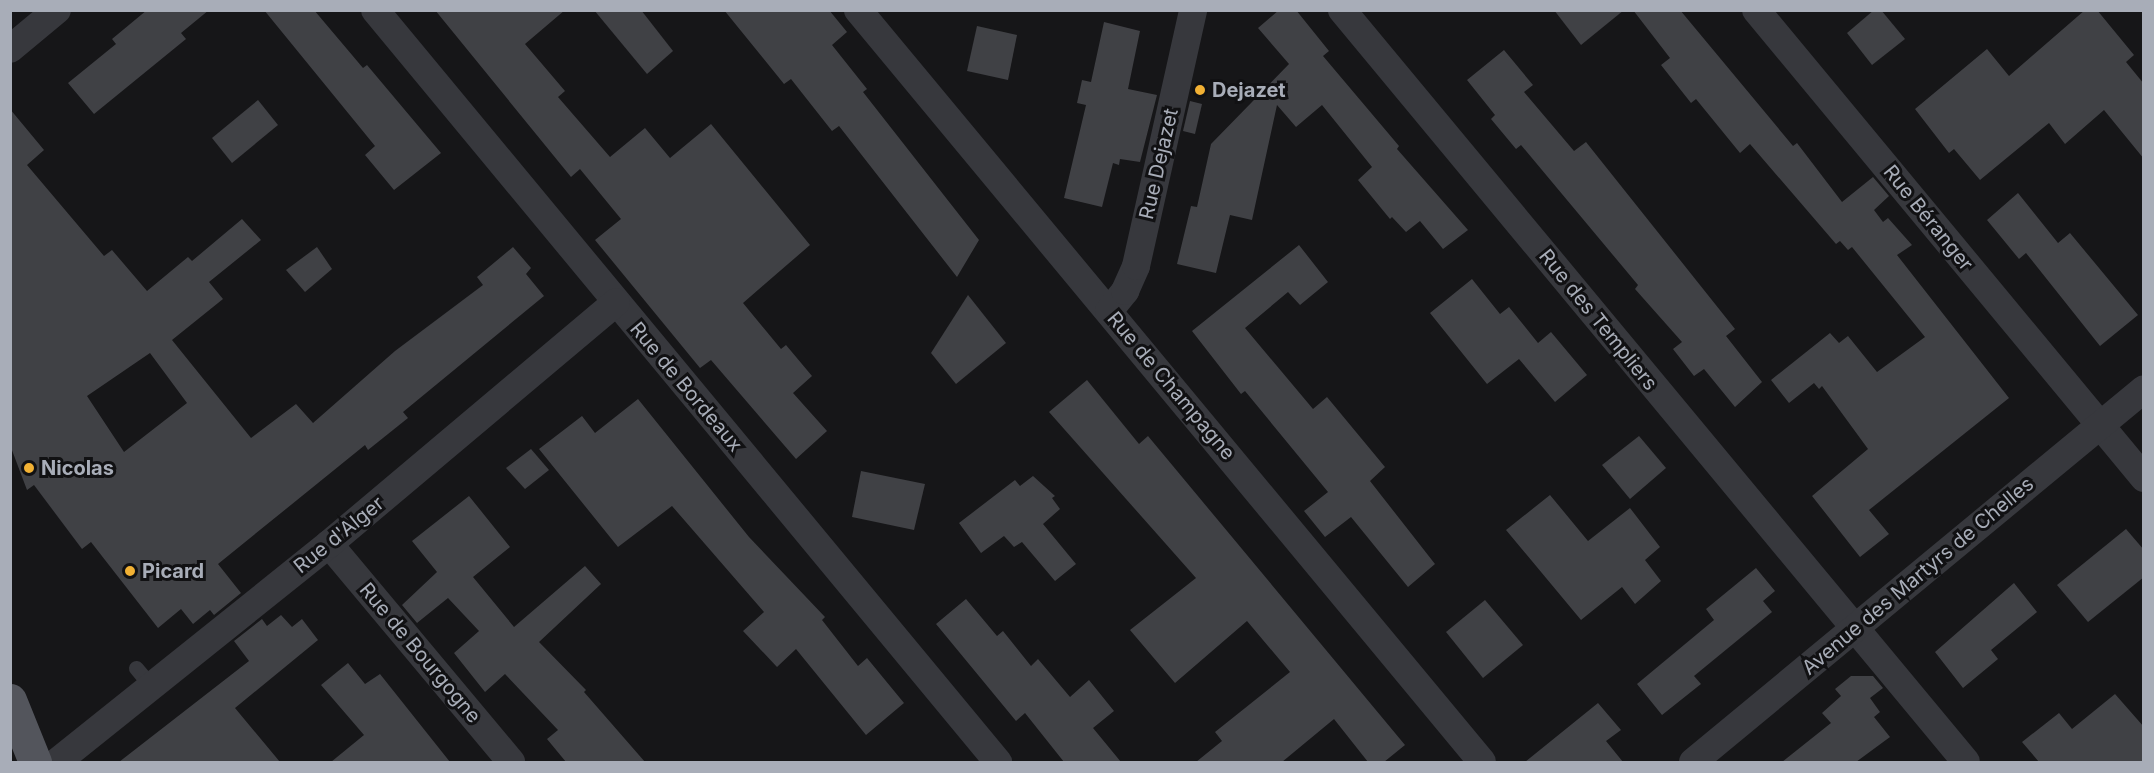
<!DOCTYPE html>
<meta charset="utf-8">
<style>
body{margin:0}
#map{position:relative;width:2154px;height:773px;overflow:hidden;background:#161618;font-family:Inter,sans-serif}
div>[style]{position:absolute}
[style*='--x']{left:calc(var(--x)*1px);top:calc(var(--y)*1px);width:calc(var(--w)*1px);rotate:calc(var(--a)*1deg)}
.building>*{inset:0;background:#404145}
.lane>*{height:15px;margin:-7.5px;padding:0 7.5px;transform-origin:7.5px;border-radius:7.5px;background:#37383d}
.street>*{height:28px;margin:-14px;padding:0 14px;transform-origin:14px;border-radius:14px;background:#37383d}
.primary>*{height:33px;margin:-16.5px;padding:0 16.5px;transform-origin:16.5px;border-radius:16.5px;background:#53555c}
.dots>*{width:16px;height:16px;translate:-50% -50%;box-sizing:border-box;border:3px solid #111113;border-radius:50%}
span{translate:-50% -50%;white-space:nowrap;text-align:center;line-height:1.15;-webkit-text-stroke:6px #111113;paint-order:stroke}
.poi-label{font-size:20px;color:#a8adb8;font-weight:700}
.left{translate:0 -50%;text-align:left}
.street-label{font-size:20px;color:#a8adb8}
.frame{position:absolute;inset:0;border:12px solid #a8adb8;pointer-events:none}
</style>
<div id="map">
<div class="building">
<div style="clip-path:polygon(147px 10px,209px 10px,181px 33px,186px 39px,94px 114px,68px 83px,116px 44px,112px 39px)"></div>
<div style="clip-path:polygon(264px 10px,314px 10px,363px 68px,367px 65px,441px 153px,394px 190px,365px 155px,375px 146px)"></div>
<div style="clip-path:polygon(435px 10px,565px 10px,525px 44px,565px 91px,558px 97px,610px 157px,645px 128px,670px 158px,711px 124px,810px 245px,743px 303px,781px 349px,786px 345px,812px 376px,793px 393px,827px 431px,796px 459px,711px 360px,700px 368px,595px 240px,621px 219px,580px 169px,571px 177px)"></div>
<div style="clip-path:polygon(594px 10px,641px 10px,673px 51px,647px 74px)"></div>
<div style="clip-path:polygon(724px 10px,829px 10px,847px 32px,832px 45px,867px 89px,863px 92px,979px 240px,957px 277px,839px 126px,832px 131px,791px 79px,784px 84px)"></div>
<div style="clip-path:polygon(1279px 10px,1296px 10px,1329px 51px,1323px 56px,1399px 146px,1397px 149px,1468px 230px,1443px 249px,1420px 221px,1406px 232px,1392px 217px,1390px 219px,1358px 180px,1372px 167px,1322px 105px,1296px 127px,1277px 105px,1252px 220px,1230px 215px,1216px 273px,1177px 264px,1191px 206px,1197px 207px,1211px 144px,1289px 64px,1258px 28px)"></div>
<div style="clip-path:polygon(1554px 10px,1624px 10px,1581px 45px)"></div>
<div style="clip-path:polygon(1633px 10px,1680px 10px,1793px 146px,1797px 143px,1842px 202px,1873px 177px,1889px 196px,1874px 210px,1883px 222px,1888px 218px,1912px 245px,1897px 255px,2009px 398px,1869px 510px,1889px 534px,1860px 557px,1812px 496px,1868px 449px,1822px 386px,1819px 389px,1814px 383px,1789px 403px,1771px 380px,1830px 333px,1839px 343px,1848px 336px,1877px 372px,1925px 337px,1852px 247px,1848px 250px,1840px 241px,1836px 244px,1750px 144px,1740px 153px,1696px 99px,1691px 103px,1661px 65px,1670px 58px)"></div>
<div style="clip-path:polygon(1874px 10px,1881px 10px,1905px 39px,1872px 65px,1847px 33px)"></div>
<div style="clip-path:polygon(2085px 10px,2097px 10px,2134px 55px,2126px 62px,2144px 84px,2144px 159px,2104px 110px,2065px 144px,2049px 123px,1980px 180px,1954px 149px,1949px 153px,1915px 109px,1987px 49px,2009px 76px)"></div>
<div style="clip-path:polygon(1104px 22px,1140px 31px,1128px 89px,1157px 95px,1140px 162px,1120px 159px,1119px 165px,1113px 163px,1102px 207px,1064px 198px,1086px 105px,1077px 103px,1082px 80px,1091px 82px)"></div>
<div style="clip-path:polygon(977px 26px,1017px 35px,1008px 80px,967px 71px)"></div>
<div style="clip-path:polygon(1504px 50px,1533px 85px,1524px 92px,1574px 151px,1586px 142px,1735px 329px,1726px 336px,1762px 382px,1735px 407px,1704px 369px,1694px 376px,1673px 349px,1682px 342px,1635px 289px,1638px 285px,1521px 145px,1516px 149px,1491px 119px,1495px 115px,1467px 80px)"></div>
<div style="clip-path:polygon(258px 100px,278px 125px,232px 163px,212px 138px)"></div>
<div style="clip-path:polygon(1190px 101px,1202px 104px,1195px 134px,1183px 131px)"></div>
<div style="clip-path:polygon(evenodd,10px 109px,44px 150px,27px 165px,104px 256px,112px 250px,147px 291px,188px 257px,192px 261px,242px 219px,261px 240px,209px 282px,223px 299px,172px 340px,251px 438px,296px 404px,313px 423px,395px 351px,483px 285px,477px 277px,513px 247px,531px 268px,526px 274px,544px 296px,403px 412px,408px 418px,368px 450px,365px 445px,218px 564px,241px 593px,214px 615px,210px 610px,193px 624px,181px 609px,158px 628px,91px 542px,82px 549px,34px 485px,27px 490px,10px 445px,10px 109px,150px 353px,187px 403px,124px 452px,87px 396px,150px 353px)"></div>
<div style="clip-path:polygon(2018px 193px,2058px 243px,2070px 233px,2138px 315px,2100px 346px,2026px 253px,2019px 259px,1987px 220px)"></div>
<div style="clip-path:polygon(1299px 245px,1328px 282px,1300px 305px,1288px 292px,1245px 328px,1313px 409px,1327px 397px,1385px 467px,1370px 481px,1435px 564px,1408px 587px,1351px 517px,1325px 537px,1304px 511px,1328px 492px,1245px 391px,1241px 394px,1192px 331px)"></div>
<div style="clip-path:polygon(317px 247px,332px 269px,305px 292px,286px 270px)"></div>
<div style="clip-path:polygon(1472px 279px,1500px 314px,1509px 307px,1538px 343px,1551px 332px,1587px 375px,1555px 402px,1519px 359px,1487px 384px,1430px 313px)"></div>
<div style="clip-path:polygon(968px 295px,1006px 343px,956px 384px,931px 353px)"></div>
<div style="clip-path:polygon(1087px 380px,1139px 444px,1148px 436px,1405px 745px,1384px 762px,1368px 762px,1334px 719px,1282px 762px,1196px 762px,1222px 741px,1215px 732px,1290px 672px,1247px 621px,1175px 683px,1130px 630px,1196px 578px,1049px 412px)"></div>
<div style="clip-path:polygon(638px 399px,749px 537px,825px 617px,822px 620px,858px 666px,867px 658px,904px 703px,866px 735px,796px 649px,777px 667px,743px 631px,764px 612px,672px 506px,618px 547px,539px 449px,582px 416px,595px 433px)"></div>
<div style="clip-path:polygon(1639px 436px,1666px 468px,1630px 499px,1602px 465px)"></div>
<div style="clip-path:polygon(531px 449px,549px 470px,525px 489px,506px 468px)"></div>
<div style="clip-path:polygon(861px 471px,925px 484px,914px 530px,852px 517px)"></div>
<div style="clip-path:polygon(1033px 476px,1055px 496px,1052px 498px,1060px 509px,1043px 524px,1076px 564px,1055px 581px,1022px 542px,1014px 547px,1004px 536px,981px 553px,959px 523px,1015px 480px,1020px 486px)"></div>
<div style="clip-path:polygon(1550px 495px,1588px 541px,1630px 508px,1660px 547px,1645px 560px,1661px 581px,1635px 604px,1622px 587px,1581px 620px,1506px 530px)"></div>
<div style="clip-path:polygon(469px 496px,510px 547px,473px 577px,514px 627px,585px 566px,601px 584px,539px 642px,586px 690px,584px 692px,645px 762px,566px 762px,547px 739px,558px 730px,505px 674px,485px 692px,454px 653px,479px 631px,448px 598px,417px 623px,402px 605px,437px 572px,412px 541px)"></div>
<div style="clip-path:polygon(2126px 529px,2144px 550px,2144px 577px,2088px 622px,2057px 585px)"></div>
<div style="clip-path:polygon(1756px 568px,1775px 591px,1763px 601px,1772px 612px,1694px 676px,1701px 684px,1662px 715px,1637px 684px,1714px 620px,1706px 609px)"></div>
<div style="clip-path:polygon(2014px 583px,2037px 612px,1991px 650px,1998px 659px,1963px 688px,1935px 652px)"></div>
<div style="clip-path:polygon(966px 599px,997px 636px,1003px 631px,1031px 666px,1038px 659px,1070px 697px,1089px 680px,1114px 711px,1093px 728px,1121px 762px,1064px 762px,1025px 713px,1016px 721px,936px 624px)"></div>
<div style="clip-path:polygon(1485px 600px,1523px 645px,1483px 678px,1446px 632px)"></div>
<div style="clip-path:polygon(281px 615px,292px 627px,302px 619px,318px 640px,235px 708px,280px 762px,119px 762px,249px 661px,234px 641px,262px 619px,267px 626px)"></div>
<div style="clip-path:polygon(348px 663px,365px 684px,380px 674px,450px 762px,331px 762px,364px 735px,321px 685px)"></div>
<div style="clip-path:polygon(1851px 676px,1873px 676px,1883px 688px,1870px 698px,1880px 712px,1874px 717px,1890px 737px,1856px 762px,1782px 762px,1831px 723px,1822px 713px,1841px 696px,1835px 689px)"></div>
<div style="clip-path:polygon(2115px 694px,2144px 727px,2144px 762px,2039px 762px,2022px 742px,2059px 713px,2072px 729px)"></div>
<div style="clip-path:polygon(1598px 703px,1621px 730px,1606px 741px,1623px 762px,1525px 762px)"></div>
</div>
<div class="lane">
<div style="--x:136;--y:668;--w:25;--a:50"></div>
</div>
<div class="street">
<div style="--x:375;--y:10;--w:977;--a:50.36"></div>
<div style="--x:858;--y:10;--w:977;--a:50.31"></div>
<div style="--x:1342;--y:10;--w:977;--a:50.31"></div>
<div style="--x:1756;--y:10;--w:608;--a:50.34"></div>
<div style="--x:10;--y:49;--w:61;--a:-39.7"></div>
<div style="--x:1109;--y:311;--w:26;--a:-51"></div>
<div style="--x:1125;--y:291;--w:27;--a:-66"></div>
<div style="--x:1136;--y:266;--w:262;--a:-77.4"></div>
<div style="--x:329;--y:544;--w:284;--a:50.1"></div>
<div style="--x:57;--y:762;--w:349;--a:-38.7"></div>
<div style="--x:329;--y:544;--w:375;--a:-40.1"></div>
<div style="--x:1693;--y:762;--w:585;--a:-39.59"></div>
</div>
<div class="primary">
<div style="--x:10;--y:700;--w:67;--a:68"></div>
</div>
<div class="dots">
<div style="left:1200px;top:90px;background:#f2b134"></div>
<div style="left:29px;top:468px;background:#f2b134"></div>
<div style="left:130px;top:571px;background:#f2b134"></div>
</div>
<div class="poi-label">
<span class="left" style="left:1212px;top:90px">Dejazet</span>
<span class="left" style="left:41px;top:468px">Nicolas</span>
<span class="left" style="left:142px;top:571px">Picard</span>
</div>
<div class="street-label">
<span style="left:1159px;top:164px;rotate:-77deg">Rue Dejazet</span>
<span style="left:1928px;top:218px;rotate:51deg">Rue Béranger</span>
<span style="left:1598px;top:320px;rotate:51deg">Rue des Templiers</span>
<span style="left:1171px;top:386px;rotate:50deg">Rue de Champagne</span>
<span style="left:686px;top:387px;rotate:50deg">Rue de Bordeaux</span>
<span style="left:339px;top:535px;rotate:-39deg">Rue d'Alger</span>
<span style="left:1918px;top:576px;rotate:-40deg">Avenue des Martyrs de Chelles</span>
<span style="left:420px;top:653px;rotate:50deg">Rue de Bourgogne</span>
</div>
<div class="frame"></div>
</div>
